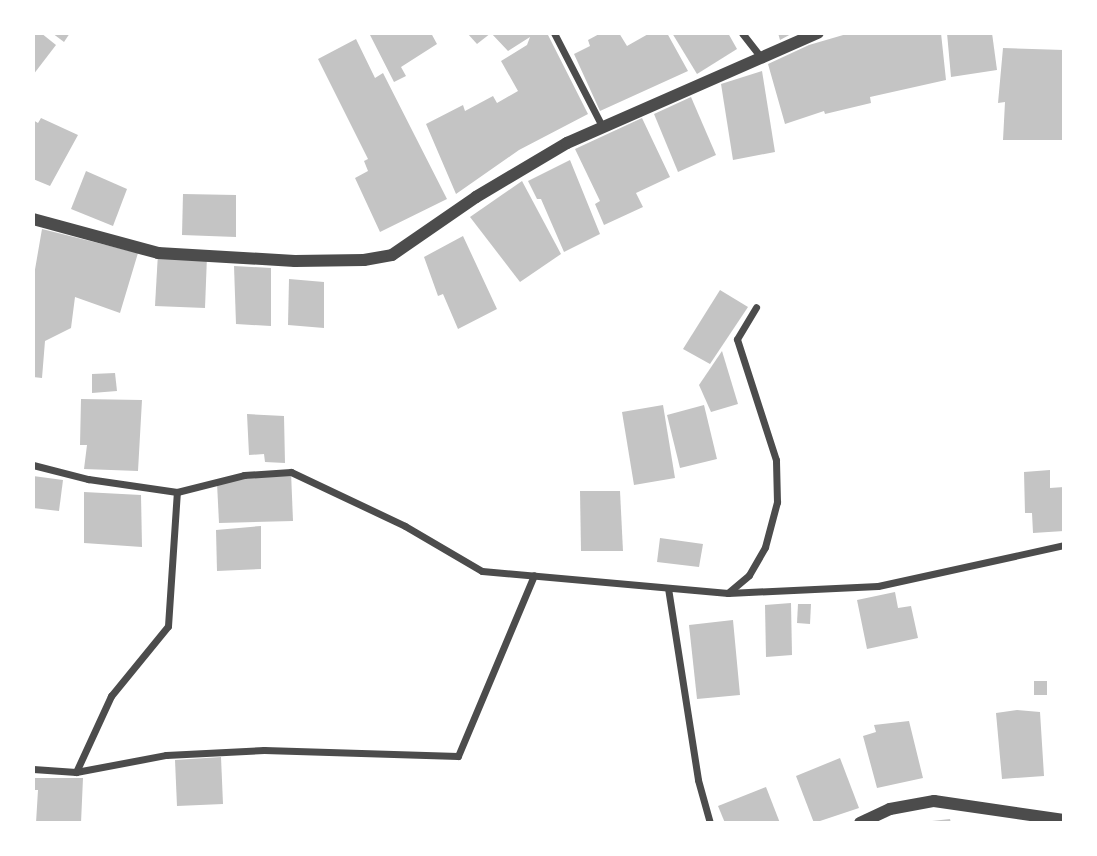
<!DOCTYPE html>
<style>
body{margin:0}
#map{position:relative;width:1097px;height:856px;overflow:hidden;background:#fff;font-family:"Varela Round",sans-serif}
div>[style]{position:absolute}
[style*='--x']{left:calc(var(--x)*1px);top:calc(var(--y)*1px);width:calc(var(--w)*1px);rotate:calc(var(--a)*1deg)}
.building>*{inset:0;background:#c4c4c4}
.minor>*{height:7px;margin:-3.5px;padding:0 3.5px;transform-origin:3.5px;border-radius:3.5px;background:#4c4c4c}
.tertiary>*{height:12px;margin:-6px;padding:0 6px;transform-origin:6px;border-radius:6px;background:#4c4c4c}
span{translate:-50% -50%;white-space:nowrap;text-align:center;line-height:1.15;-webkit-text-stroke:7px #fff;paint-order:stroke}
.frame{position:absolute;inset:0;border:35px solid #fff;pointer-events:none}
</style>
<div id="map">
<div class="building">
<div style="clip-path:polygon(33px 33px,41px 33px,56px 45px,33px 75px)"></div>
<div style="clip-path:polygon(52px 33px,70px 33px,64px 42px)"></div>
<div style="clip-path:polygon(369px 33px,431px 33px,437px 44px,401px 67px,406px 76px,394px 82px)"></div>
<div style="clip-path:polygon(467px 33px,491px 33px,477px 44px)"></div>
<div style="clip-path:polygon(491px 33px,548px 35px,588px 114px,519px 150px,456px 194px,426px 124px,463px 105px,465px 111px,493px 96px,497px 103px,518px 91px,501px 61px,527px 45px,530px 37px,508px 51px)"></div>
<div style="clip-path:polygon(601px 33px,619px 33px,627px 46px,650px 33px,667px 33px,688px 71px,600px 111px,574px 54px,590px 46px,588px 40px)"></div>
<div style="clip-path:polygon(672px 33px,728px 33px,737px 49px,697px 74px)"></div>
<div style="clip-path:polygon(778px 33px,793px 33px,780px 40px)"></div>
<div style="clip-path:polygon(850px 33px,941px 33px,946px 80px,870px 97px,871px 103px,825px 114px,824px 111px,785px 124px,768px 64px,809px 45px)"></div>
<div style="clip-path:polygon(947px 33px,992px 33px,997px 70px,951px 77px)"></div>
<div style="clip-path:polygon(356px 39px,375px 78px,383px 73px,447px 199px,380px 232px,355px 178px,368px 171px,364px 161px,368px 159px,318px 59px)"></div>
<div style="clip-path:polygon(1003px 48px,1064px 50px,1064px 140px,1003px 140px,1005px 102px,998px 103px)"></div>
<div style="clip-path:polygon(762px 71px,775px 152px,733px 160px,721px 84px)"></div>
<div style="clip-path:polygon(691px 97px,716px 155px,678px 172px,654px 114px)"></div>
<div style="clip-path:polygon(41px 118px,78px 135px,50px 186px,33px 179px,33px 120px,38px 123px)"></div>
<div style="clip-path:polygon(642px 118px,670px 177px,636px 193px,643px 207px,604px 225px,595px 204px,600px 201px,575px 149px)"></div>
<div style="clip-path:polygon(570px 160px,600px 234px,564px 252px,541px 199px,537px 199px,528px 181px)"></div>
<div style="clip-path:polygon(86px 171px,127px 189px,113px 226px,71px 209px)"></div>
<div style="clip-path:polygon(522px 181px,561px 254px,520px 282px,470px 217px)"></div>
<div style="clip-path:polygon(183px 194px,236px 195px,236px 237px,182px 235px)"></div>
<div style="clip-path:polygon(42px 229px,138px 253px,120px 313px,75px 297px,71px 328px,45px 341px,42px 378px,33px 377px,33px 281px)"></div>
<div style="clip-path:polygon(463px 236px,497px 309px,458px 329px,443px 294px,438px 296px,424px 257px)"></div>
<div style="clip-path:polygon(158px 253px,207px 256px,205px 308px,155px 306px)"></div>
<div style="clip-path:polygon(234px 266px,271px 268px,271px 326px,236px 324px)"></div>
<div style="clip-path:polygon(289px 279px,324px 282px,324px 328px,288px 325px)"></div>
<div style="clip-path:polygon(720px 290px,748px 307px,710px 364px,683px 349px)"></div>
<div style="clip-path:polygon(722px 351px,738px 404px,711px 412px,699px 385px)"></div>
<div style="clip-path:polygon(115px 373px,117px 391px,92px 393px,92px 374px)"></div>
<div style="clip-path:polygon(81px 399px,142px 400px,138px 471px,84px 469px,87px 445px,80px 445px)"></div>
<div style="clip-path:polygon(663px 405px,675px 478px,634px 485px,622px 412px)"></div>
<div style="clip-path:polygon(704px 405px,717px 459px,680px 468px,667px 415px)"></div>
<div style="clip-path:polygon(247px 414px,284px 416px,285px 463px,265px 462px,264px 454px,249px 455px)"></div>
<div style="clip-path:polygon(1050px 470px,1050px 488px,1064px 487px,1064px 531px,1033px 533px,1032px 513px,1025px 513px,1024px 472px)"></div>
<div style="clip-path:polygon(291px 472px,293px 521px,219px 523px,217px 483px)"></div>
<div style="clip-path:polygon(33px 476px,63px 480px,59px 511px,33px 508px)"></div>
<div style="clip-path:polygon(580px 491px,620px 491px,623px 551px,581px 551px)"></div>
<div style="clip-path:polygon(84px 492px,141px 495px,142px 547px,84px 543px)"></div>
<div style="clip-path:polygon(261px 526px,261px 569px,217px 571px,216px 530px)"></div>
<div style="clip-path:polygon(660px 538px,703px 544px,699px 567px,657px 562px)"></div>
<div style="clip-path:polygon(895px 592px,898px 608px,911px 606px,918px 638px,867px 649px,857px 600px)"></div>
<div style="clip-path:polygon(791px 603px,792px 655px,766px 657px,765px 605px)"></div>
<div style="clip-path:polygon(798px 604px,811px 604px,810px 624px,797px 623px)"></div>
<div style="clip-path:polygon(733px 620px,740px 695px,697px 699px,689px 625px)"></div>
<div style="clip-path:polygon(1034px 681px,1047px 681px,1047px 695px,1034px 695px)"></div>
<div style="clip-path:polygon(1017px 710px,1040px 712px,1044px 776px,1002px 779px,996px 713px)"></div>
<div style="clip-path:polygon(909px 721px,923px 778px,877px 788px,863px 736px,876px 732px,874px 725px)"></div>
<div style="clip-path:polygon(221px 757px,223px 804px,177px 806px,175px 760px)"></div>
<div style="clip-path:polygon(840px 758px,859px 808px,814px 823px,796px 776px)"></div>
<div style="clip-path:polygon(33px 778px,83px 778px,81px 823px,36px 823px,38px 790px,33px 790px)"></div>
<div style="clip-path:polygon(766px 787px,780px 823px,725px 823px,718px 806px)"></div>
<div style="clip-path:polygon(950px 819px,951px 823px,932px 823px,932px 821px)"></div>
</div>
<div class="minor">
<div style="--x:554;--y:33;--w:107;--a:62.7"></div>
<div style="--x:742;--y:33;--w:33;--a:52"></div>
<div style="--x:33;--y:465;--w:57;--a:14.3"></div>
<div style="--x:88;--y:479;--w:90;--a:8.3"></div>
<div style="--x:668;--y:588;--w:194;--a:81.1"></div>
<div style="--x:698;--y:780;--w:45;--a:74.4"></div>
<div style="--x:729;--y:592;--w:26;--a:-40"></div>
<div style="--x:749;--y:575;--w:32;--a:-60"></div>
<div style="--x:765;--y:547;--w:47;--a:-75.1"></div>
<div style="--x:777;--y:502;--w:42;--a:-91.4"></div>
<div style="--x:776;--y:460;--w:127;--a:-107.9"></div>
<div style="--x:737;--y:339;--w:37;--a:-59"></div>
<div style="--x:33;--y:769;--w:43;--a:4"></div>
<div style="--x:76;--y:772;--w:92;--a:-10.7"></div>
<div style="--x:166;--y:755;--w:98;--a:-2.9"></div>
<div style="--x:264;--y:750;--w:194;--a:1.8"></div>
<div style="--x:458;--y:756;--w:196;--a:-67.2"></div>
<div style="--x:76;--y:772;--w:84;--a:-65.3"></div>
<div style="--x:111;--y:696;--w:90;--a:-50.8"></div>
<div style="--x:168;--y:626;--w:134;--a:-86.2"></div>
<div style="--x:177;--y:492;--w:69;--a:-14.2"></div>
<div style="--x:244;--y:475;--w:47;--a:-3.7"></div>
<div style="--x:291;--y:472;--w:126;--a:25.3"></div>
<div style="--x:405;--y:526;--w:89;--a:30.3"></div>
<div style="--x:482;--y:571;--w:247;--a:5.1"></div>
<div style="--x:728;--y:593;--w:150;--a:-2.7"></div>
<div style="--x:878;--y:586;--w:190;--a:-12.4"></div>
</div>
<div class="tertiary">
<div style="--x:33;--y:219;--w:130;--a:15.2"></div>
<div style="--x:158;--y:253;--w:137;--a:3.3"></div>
<div style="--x:295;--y:261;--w:69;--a:-0.8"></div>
<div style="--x:364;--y:260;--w:28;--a:-10"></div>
<div style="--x:392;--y:255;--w:102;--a:-34.6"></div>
<div style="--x:476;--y:197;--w:106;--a:-30.7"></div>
<div style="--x:567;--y:143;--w:274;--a:-23.7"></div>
<div style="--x:860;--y:823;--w:33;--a:-25"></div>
<div style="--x:890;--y:809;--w:45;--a:-10.3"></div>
<div style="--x:934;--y:801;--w:131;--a:8.3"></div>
</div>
<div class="frame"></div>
</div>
